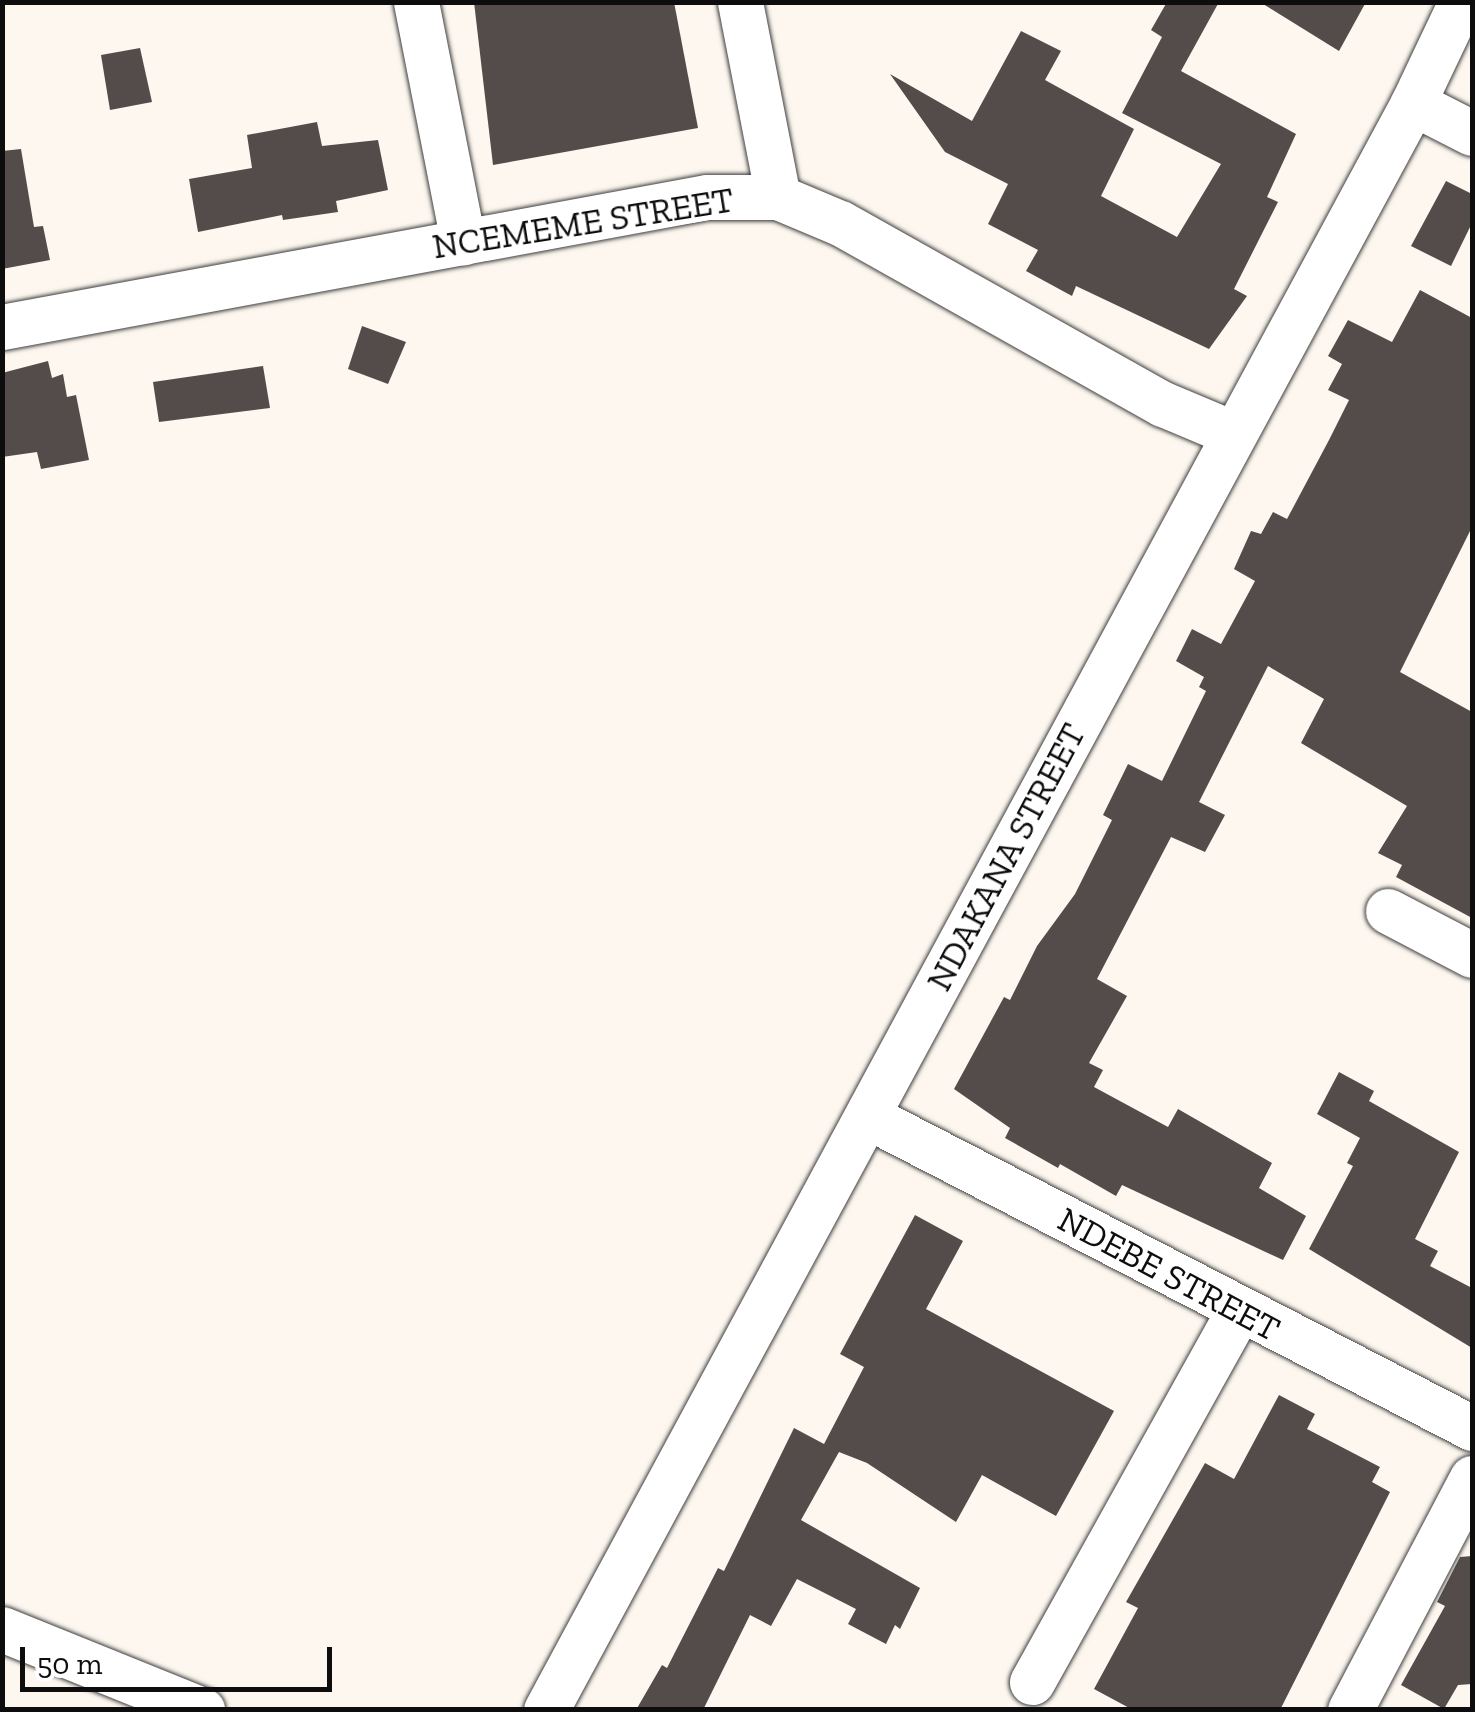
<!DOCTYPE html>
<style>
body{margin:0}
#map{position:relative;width:1475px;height:1712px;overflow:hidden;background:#fdf7ef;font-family:"Zilla Slab",serif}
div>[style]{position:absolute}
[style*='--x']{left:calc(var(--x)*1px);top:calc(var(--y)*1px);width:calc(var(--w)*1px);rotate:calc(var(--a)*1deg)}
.building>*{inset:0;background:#544c4b}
.roads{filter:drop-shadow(0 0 2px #404040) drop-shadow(0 0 2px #404040)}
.minor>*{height:45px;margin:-22.5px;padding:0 22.5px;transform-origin:22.5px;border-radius:22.5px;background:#fff}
span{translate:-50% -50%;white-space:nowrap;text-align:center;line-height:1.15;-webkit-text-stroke:10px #fff;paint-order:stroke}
.street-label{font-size:35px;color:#0d0d0d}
.frame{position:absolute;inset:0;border:5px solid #0d0d0d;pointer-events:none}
.scale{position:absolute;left:20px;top:1647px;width:312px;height:45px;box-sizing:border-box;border:5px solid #0d0d0d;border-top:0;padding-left:12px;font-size:30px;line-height:35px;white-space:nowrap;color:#0d0d0d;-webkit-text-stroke:8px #fff;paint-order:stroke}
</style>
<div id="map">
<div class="building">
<div style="clip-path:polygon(474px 2px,674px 2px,698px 128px,493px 165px)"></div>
<div style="clip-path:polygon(1167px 2px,1219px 2px,1181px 71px,1296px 134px,1267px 197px,1278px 202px,1234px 289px,1247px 296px,1209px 349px,1076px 286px,1072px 296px,1026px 271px,1038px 250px,988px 224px,1008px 184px,945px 152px,890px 74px,972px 121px,1021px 31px,1061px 51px,1045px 80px,1134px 129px,1101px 196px,1177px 237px,1221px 164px,1122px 113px,1162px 37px,1151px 30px)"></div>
<div style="clip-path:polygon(1260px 2px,1366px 2px,1339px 51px)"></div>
<div style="clip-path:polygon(140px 48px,152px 102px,110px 110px,101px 55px)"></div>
<div style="clip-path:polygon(317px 122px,322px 146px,378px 140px,388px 190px,336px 201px,338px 212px,283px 220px,282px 215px,198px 232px,189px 179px,252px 168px,247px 135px)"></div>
<div style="clip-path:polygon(21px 149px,34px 227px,43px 226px,50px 260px,2px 269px,2px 151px)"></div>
<div style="clip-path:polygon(1446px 181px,1472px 194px,1472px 223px,1451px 266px,1411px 246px)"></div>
<div style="clip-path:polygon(1420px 290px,1472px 318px,1472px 527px,1400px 672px,1472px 712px,1472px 918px,1396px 877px,1402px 865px,1378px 853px,1407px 806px,1301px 743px,1324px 699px,1268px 666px,1199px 802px,1225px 815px,1205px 852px,1171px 837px,1097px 979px,1127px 996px,1089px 1063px,1103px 1070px,1094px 1087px,1168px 1127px,1178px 1109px,1272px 1163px,1259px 1188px,1306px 1216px,1283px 1260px,1122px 1185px,1116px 1196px,1060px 1164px,1058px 1168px,1005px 1138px,1010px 1128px,954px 1089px,1004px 997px,1010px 1000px,1037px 946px,1075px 894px,1112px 820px,1103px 815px,1128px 764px,1162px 781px,1206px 691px,1199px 687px,1204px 677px,1176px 661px,1192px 629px,1221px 644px,1255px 581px,1234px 569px,1251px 531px,1261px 534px,1273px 512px,1287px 519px,1329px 440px,1349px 400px,1328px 390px,1342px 364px,1328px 356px,1348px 320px,1392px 342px)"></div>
<div style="clip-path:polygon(362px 326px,406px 342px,388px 384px,348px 369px)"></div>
<div style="clip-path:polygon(48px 361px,52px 378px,63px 374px,67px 397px,76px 395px,89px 460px,41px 469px,37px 452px,2px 457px,2px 373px)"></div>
<div style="clip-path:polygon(263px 366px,270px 408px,159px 422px,153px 382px)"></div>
<div style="clip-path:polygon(1339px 1072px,1374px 1091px,1369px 1101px,1459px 1152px,1415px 1239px,1438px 1251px,1430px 1266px,1472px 1288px,1472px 1348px,1309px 1249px,1353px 1166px,1347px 1163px,1360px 1138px,1317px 1114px)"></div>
<div style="clip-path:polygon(915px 1215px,963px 1241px,926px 1309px,1114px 1411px,1056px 1516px,982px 1475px,956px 1522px,867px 1463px,839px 1452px,801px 1520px,920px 1588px,900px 1629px,895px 1625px,886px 1644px,848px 1624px,856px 1609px,797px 1579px,771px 1626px,750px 1615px,703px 1710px,636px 1710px,662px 1665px,667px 1668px,718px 1568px,724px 1571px,794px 1428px,824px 1444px,864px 1367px,840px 1354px)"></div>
<div style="clip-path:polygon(1279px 1395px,1315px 1414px,1307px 1429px,1380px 1467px,1372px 1482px,1390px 1492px,1280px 1710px,1133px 1710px,1094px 1689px,1138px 1608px,1126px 1602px,1205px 1463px,1234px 1479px)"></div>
<div style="clip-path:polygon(1472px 1556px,1472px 1684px,1458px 1685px,1444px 1709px,1401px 1685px,1445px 1606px,1437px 1602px,1460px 1557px)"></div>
</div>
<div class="roads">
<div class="minor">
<div style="--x:416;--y:2;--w:245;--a:78.9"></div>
<div style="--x:740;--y:2;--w:199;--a:79"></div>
<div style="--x:1413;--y:103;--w:66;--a:27"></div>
<div style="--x:2;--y:327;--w:717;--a:-10.45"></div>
<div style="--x:707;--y:197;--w:71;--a:0"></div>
<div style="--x:778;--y:197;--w:67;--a:22.8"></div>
<div style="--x:840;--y:223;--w:370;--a:29.3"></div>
<div style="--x:1163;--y:404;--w:75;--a:22.8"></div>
<div style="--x:1388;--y:911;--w:95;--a:27.6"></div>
<div style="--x:867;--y:1116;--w:681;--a:27.28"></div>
<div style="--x:2;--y:1629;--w:216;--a:22"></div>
<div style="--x:1032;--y:1682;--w:426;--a:-60.9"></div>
<div style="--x:546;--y:1710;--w:1826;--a:-61.65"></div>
<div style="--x:1413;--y:103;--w:112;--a:-64.6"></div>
<div style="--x:1350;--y:1710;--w:262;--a:-62.3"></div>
</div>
</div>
<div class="street-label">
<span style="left:583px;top:223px;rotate:-9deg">NCEMEME STREET</span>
<span style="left:1006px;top:857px;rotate:-62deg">NDAKANA STREET</span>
<span style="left:1169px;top:1274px;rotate:28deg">NDEBE STREET</span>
</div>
<div class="frame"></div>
<div class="scale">50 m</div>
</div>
